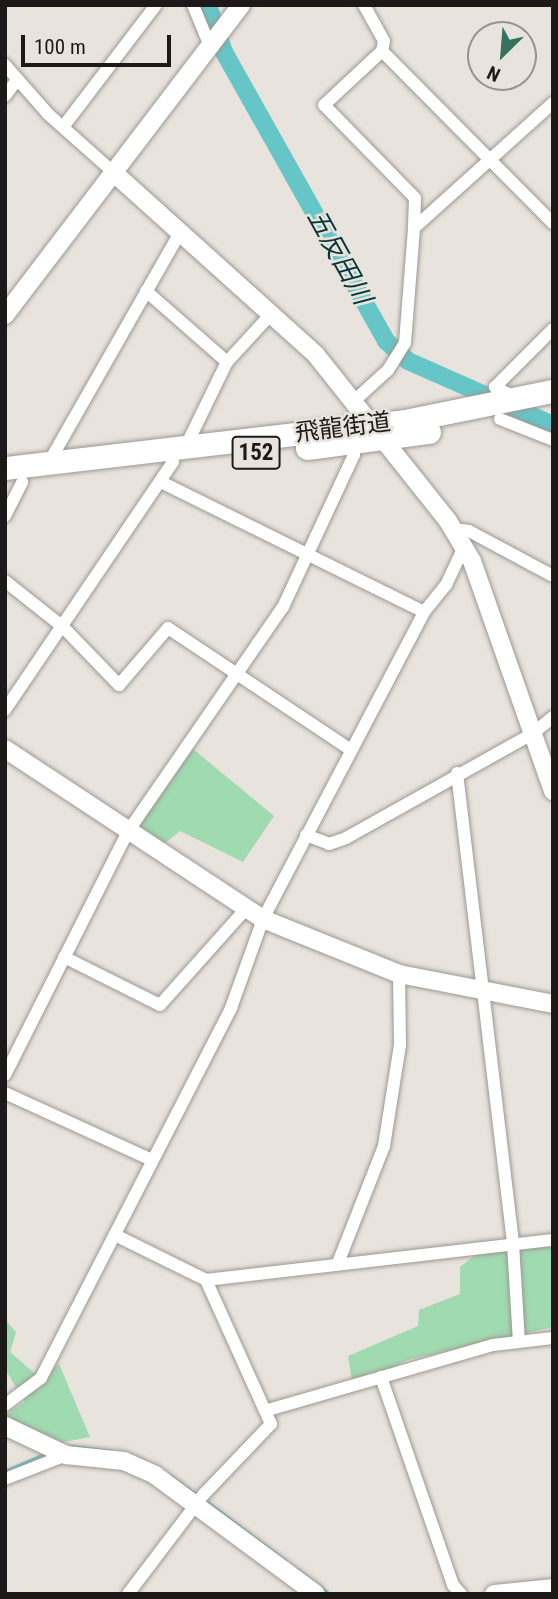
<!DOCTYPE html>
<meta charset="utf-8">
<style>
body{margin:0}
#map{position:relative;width:558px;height:1599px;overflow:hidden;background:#e9e3dd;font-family:"Roboto Condensed","Noto Sans JP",sans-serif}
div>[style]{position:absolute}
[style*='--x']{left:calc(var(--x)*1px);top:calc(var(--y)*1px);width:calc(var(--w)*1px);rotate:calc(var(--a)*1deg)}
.green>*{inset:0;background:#a0dab0}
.stream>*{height:2.5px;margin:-1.25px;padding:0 1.25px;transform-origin:1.25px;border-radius:1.25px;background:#66c6c7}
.river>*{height:18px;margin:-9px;padding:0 9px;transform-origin:9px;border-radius:9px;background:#66c6c7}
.roads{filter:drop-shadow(0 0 2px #9d9792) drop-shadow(0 0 2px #9d9792)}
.street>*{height:12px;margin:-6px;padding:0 6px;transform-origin:6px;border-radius:6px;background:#fff}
.secondary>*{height:18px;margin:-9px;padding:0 9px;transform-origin:9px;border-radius:9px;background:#fff}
.highway>*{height:23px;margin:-11.5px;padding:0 11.5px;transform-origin:11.5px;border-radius:11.5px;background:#fff}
span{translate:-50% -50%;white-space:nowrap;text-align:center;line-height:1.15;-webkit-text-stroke:5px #e9e3dd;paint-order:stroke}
.shield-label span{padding:2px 5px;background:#e9e3dd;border:2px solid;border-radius:5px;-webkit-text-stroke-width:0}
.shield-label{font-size:23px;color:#1c1918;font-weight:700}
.street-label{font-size:24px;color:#1c1918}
.water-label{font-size:26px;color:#063637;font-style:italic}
.frame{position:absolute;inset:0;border:7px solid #1c1918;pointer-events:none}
.north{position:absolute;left:467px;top:21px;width:70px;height:70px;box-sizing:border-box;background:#e9e3dd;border:2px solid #97928e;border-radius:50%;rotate:205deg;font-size:19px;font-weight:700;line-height:28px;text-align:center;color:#1c1918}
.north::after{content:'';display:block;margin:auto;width:24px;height:32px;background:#35735e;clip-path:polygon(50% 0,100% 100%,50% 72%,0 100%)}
.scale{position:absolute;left:21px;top:35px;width:150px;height:32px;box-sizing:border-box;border:4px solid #1c1918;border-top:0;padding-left:9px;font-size:21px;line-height:24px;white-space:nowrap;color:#1c1918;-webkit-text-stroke:5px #e9e3dd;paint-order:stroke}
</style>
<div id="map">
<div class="green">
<div style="clip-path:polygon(193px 749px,274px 816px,243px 862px,180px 831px,163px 845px,137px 828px)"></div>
<div style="clip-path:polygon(553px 1240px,553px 1327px,407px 1360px,369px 1380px,352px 1381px,348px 1356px,418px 1326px,419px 1310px,460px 1294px,460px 1267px,485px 1247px)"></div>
<div style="clip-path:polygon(5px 1320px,16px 1332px,10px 1352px,40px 1378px,59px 1364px,90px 1437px,54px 1444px,5px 1415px,25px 1402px,5px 1369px)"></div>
</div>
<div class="stream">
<div style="--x:72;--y:1446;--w:38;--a:7"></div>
<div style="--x:137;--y:1457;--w:25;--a:27"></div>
<div style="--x:5;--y:1471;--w:43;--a:-23.6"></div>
<div style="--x:171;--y:1476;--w:34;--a:36"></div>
<div style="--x:205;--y:1500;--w:101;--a:37"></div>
<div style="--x:297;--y:1569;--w:21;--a:37"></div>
<div style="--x:320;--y:1586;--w:13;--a:39"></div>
</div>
<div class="river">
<div style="--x:208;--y:5;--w:50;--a:71.2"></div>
<div style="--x:224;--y:52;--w:331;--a:60.7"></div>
<div style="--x:386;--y:341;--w:30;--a:42"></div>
<div style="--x:408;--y:361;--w:158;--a:23.8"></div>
</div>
<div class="roads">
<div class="street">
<div style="--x:193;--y:5;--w:44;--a:67.5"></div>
<div style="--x:364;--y:5;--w:41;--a:60.9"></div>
<div style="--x:384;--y:41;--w:10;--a:101"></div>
<div style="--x:382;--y:51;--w:243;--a:45.2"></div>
<div style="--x:382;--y:51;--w:79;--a:137"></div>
<div style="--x:324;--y:105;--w:130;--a:45.6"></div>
<div style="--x:415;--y:198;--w:30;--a:92"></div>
<div style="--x:5;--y:65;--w:65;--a:48.7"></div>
<div style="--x:48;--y:114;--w:87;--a:41.7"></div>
<div style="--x:5;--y:96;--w:21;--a:-53"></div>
<div style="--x:63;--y:127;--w:153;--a:-52.7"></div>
<div style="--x:146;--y:291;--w:108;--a:41.2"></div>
<div style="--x:516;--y:398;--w:24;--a:-152"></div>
<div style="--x:495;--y:387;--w:82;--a:-45"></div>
<div style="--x:355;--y:400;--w:45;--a:-42.3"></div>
<div style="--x:388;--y:370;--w:32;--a:-58"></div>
<div style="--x:405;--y:343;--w:115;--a:-85.5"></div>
<div style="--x:414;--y:228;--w:187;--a:-42"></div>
<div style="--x:500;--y:419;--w:57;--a:21.6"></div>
<div style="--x:185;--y:448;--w:96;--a:-64"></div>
<div style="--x:227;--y:362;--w:65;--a:-47.5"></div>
<div style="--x:48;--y:464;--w:266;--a:-60.3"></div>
<div style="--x:163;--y:483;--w:291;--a:26.3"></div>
<div style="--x:5;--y:516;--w:38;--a:-63"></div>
<div style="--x:453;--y:529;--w:16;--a:7"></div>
<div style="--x:469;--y:531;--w:95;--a:28.2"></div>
<div style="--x:5;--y:581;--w:74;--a:38.4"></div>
<div style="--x:63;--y:627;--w:81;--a:46"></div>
<div style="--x:119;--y:685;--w:75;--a:-49.3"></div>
<div style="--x:168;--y:628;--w:220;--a:33.7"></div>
<div style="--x:5;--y:710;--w:300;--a:-55.9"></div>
<div style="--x:457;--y:773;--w:474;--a:83.2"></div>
<div style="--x:513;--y:1244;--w:97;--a:86.5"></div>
<div style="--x:306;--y:835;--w:25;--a:21"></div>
<div style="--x:329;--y:844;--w:18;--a:-19"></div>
<div style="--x:346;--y:838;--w:213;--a:-29.2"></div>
<div style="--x:532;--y:734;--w:27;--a:-39"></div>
<div style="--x:64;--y:957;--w:107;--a:26.6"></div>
<div style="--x:160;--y:1005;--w:127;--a:-48.2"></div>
<div style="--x:5;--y:1075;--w:271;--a:-63.2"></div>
<div style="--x:127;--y:833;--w:275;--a:-55.4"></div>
<div style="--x:283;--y:607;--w:168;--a:-65"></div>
<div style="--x:354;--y:455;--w:12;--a:-95"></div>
<div style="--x:5;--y:1093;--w:162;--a:24.5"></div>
<div style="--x:115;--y:1235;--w:102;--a:26.3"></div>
<div style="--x:206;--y:1280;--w:349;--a:-6.6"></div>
<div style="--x:338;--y:1263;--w:126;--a:-68.5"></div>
<div style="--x:384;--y:1146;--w:102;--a:-81"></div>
<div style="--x:400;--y:1045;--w:71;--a:-90.8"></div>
<div style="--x:381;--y:1377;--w:220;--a:70.9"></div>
<div style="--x:453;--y:1585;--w:12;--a:48"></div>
<div style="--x:5;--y:1405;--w:45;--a:-36.9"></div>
<div style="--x:41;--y:1378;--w:416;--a:-62.8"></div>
<div style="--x:231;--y:1008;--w:95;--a:-70.2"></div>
<div style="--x:263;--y:919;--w:347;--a:-62.3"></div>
<div style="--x:424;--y:612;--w:35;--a:-51"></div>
<div style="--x:446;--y:585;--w:42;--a:-64.7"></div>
<div style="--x:268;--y:1410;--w:234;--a:-16.1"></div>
<div style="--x:493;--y:1345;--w:60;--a:-6.7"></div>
<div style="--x:5;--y:1479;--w:66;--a:-21.5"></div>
<div style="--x:128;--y:1594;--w:126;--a:-52.8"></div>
<div style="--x:204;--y:1494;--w:97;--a:-46.3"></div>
<div style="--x:271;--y:1424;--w:158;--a:-114.3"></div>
</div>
<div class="secondary">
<div style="--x:113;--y:172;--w:273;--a:42"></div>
<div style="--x:316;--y:355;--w:212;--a:51.5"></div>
<div style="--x:448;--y:521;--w:47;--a:59"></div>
<div style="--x:472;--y:561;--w:244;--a:70.6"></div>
<div style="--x:5;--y:315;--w:390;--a:-52.7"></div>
<div style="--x:5;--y:749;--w:309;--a:33.4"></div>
<div style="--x:263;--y:919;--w:147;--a:22"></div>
<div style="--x:399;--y:974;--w:157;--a:11"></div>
<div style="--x:5;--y:1426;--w:68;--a:25.4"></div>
<div style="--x:66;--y:1455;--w:58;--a:5.9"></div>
<div style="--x:124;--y:1461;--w:34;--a:24"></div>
<div style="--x:155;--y:1475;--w:200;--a:36.5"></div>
<div style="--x:494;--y:1594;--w:59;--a:-5.8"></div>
</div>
<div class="highway">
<div style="--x:307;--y:448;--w:123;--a:-7.5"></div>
<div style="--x:5;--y:468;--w:403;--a:-6.7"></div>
<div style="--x:405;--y:421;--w:151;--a:-11.5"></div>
</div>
</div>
<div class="shield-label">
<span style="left:256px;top:453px">152</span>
</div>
<div class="street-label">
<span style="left:343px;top:428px;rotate:-7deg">飛龍街道</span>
</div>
<div class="water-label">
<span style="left:339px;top:257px;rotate:61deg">五反田川</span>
</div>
<div class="frame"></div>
<div class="north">N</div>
<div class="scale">100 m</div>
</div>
